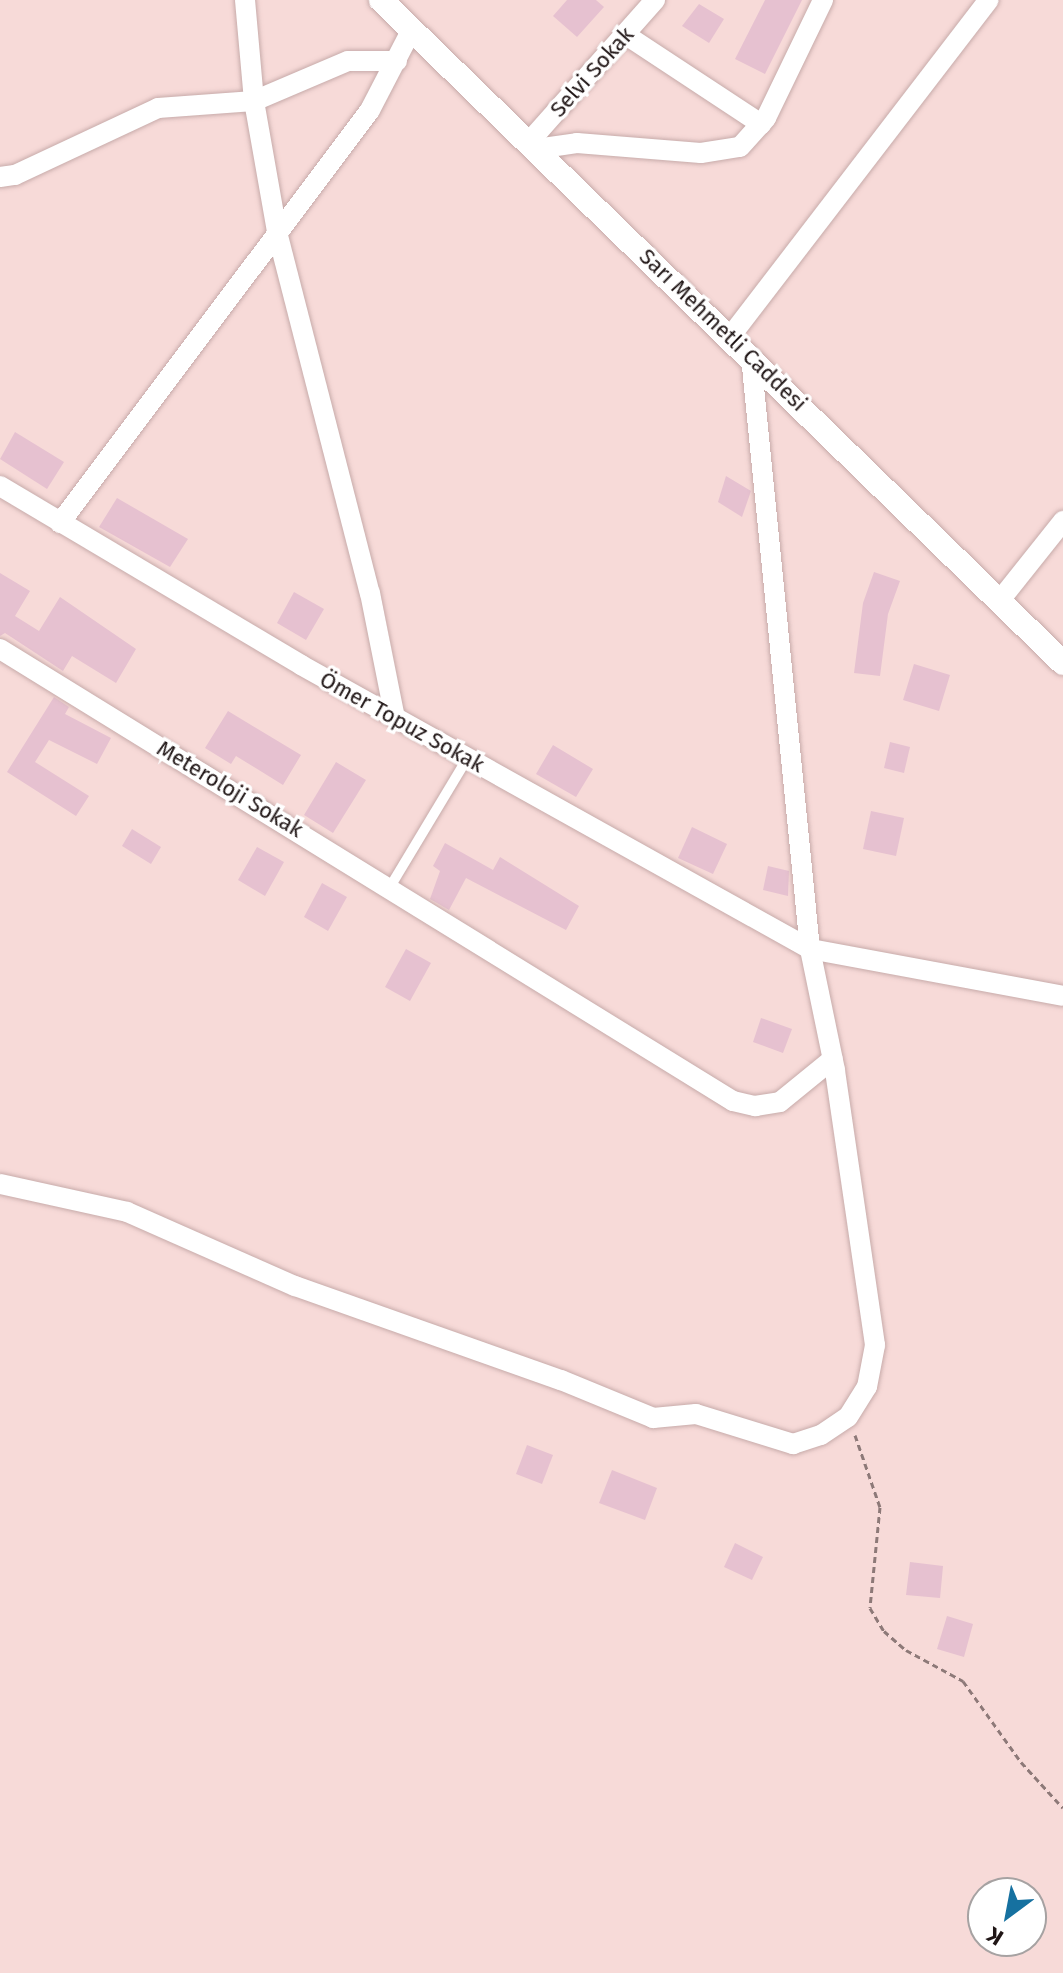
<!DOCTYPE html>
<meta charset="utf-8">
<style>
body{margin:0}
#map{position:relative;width:1063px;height:1973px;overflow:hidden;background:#f7dad8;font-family:"Fira Sans",sans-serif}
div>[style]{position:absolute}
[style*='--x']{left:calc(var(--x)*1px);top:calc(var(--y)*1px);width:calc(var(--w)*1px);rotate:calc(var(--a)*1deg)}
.building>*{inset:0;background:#e6c1d0}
.path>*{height:3px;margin-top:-1.5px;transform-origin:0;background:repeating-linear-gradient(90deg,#8d7978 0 6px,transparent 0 10px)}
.roads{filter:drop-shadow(0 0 2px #c7abaa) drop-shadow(0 0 2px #c7abaa)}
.service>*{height:10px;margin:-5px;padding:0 5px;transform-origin:5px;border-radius:5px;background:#fff}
.minor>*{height:20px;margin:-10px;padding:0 10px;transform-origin:10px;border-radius:10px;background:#fff}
.tertiary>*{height:24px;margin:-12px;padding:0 12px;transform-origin:12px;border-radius:12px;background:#fff}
span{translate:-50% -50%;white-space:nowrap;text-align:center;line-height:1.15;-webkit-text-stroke:7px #fff;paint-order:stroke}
.street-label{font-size:22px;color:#201616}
.north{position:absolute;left:967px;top:1877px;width:80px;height:80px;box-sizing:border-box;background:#fff;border:2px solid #a6a2a2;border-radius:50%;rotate:212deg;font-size:22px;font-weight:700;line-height:32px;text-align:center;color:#201616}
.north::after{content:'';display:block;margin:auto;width:28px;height:36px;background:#1671a0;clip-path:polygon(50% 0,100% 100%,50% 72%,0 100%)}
</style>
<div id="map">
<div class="building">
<div style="clip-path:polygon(567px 0,596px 0,604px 7px,577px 37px,553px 16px)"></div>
<div style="clip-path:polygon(765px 0,802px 0,765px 74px,735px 59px)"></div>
<div style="clip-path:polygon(699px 4px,724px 19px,709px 43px,682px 26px)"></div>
<div style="clip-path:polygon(15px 432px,64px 462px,47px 489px,0 459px)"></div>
<div style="clip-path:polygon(726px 476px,751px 491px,742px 517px,718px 502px)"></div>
<div style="clip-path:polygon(117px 498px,188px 539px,170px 567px,99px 527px)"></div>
<div style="clip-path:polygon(874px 572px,900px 581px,888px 614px,880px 676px,854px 673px,863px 603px)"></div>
<div style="clip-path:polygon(0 573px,30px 591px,15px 616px,39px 631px,60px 597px,136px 649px,116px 683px,72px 656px,63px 671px,5px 633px,0 636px)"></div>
<div style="clip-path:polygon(294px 592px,324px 609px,306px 640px,277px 623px)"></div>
<div style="clip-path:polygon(914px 664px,950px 675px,939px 711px,903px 700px)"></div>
<div style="clip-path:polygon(54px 697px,69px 707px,65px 714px,111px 738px,97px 764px,49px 740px,35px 762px,89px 796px,76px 816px,7px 772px)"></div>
<div style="clip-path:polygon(228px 711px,301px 755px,283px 785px,236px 756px,231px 764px,205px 748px)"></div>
<div style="clip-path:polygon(890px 742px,910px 747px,904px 773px,884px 768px)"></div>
<div style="clip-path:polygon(553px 745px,593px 769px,576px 797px,536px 774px)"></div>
<div style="clip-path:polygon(336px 762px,366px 780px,333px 833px,304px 815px)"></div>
<div style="clip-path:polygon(871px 811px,904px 818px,896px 856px,863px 849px)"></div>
<div style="clip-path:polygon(692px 827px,727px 844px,713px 874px,678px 858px)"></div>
<div style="clip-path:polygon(132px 829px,161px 847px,151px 864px,122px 846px)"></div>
<div style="clip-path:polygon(445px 843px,493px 870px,500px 857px,579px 906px,566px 930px,466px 878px,449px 910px,430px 899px,440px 871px,433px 866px)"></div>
<div style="clip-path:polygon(257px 847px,284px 862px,265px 896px,238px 880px)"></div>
<div style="clip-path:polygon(768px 866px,789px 871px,788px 896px,763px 890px)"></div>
<div style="clip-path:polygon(322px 883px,347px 897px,328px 931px,304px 917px)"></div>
<div style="clip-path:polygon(406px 949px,431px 963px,410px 1001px,385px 987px)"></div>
<div style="clip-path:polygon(761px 1018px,792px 1029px,783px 1053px,753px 1042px)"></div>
<div style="clip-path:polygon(527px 1445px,553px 1455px,542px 1484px,516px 1474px)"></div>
<div style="clip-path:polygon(612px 1470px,657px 1488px,645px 1520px,599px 1503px)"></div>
<div style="clip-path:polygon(735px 1543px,763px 1557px,752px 1580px,724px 1567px)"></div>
<div style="clip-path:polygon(910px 1562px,943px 1566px,940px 1598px,906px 1595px)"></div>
<div style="clip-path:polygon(947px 1616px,973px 1624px,964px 1657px,937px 1649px)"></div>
</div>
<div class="path">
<div style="--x:855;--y:1435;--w:76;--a:70.9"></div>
<div style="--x:880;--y:1507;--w:101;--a:95.7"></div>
<div style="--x:870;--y:1608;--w:27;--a:59"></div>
<div style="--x:884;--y:1631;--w:29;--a:41"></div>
<div style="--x:906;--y:1650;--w:65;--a:28.5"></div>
<div style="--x:963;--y:1681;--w:100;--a:54.4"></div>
<div style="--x:1021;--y:1762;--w:62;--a:47.6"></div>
</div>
<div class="roads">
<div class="service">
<div style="--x:390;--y:887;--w:149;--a:-59"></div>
</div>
<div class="minor">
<div style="--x:245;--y:0;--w:101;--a:84.9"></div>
<div style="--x:254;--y:101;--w:133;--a:80"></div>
<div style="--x:277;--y:232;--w:373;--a:75.6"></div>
<div style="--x:370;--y:593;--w:127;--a:78.7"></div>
<div style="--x:626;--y:35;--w:162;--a:33.4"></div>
<div style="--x:529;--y:142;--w:190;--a:-48.4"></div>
<div style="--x:536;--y:149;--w:41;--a:-8.3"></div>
<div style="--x:577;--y:143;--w:124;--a:4.6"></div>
<div style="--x:701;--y:153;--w:39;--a:-9"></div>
<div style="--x:740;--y:147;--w:39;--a:-48"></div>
<div style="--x:766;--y:118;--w:131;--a:-64.2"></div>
<div style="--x:0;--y:177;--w:15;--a:-8"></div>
<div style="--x:15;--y:175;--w:158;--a:-25.1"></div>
<div style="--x:158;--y:108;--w:96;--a:-4.2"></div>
<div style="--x:254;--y:101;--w:102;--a:-23.1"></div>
<div style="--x:348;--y:61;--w:49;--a:0"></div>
<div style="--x:730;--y:337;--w:425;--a:-52.5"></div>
<div style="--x:0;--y:486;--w:350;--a:30.7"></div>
<div style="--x:301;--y:665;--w:583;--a:29.16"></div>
<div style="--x:810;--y:949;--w:257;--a:10.5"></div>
<div style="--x:60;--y:523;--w:516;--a:-53.11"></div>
<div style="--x:370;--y:110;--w:91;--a:-62.6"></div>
<div style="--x:1001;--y:599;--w:100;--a:-51.5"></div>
<div style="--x:0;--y:649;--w:861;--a:31.66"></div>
<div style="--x:733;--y:1101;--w:23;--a:13"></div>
<div style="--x:755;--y:1106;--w:25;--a:-9"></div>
<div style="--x:780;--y:1102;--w:68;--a:-39.1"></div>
<div style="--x:0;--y:1184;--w:130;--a:12.4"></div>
<div style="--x:127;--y:1212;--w:184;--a:23.8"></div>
<div style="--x:295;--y:1286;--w:282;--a:19.5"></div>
<div style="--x:561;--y:1380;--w:100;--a:22.4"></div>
<div style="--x:653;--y:1418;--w:43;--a:-5.3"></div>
<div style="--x:696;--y:1414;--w:102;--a:17.2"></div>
<div style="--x:793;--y:1444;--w:29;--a:-18"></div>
<div style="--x:821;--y:1435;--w:32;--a:-34"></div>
<div style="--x:848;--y:1417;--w:36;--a:-58"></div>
<div style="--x:867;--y:1387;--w:43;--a:-79.2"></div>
<div style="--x:875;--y:1345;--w:278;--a:-98.3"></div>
<div style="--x:835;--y:1070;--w:124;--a:-101.7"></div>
<div style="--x:810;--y:949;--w:595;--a:-95.69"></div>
</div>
<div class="tertiary">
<div style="--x:381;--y:0;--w:951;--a:44.19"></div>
</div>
</div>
<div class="street-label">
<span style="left:592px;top:72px;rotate:-48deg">Selvi Sokak</span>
<span style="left:723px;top:330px;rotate:44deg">Sarı Mehmetli Caddesi</span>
<span style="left:402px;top:722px;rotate:29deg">Ömer Topuz Sokak</span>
<span style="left:230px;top:789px;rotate:31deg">Meteroloji Sokak</span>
</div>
<div class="north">K</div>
</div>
